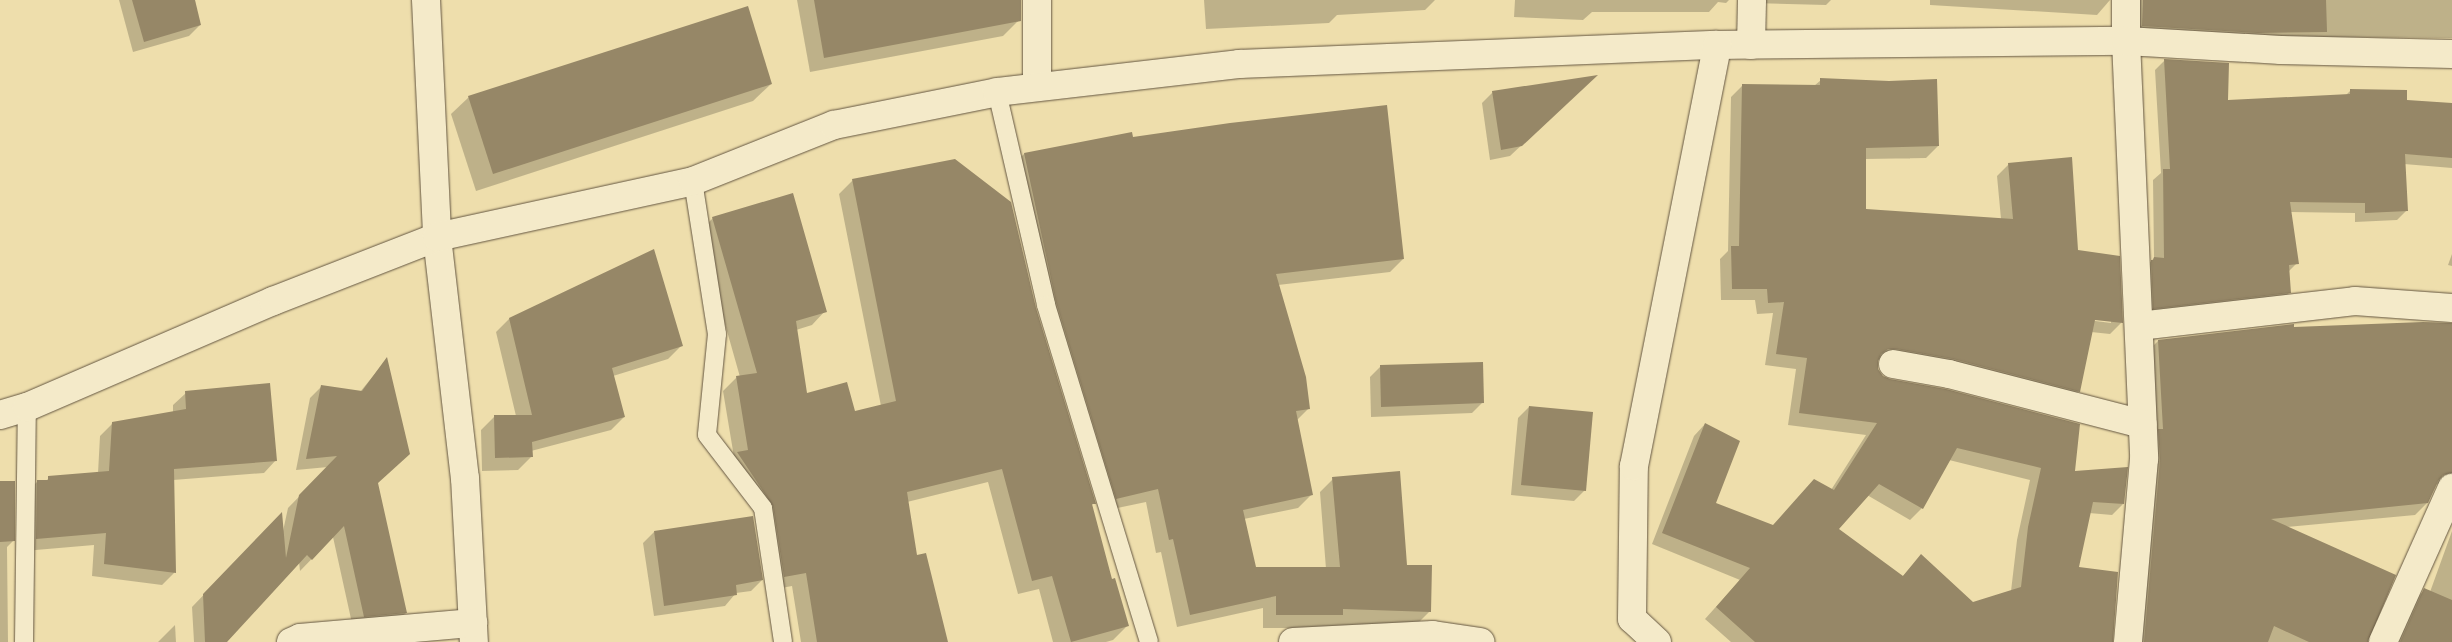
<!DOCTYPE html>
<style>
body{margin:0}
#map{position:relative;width:2452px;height:642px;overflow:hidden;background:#eedeac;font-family:Vollkorn,serif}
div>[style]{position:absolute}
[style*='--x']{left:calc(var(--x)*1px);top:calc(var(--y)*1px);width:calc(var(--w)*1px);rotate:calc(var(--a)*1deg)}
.shadow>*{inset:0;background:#0003}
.building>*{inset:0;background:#968767}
.roads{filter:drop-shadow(0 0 1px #645641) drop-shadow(0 0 1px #645641)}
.lane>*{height:18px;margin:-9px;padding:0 9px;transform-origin:9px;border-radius:9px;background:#f4eac9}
.street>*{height:28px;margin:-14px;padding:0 14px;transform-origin:14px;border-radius:14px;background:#f4eac9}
span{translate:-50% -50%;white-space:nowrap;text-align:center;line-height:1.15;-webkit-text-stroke:4px #f4eac9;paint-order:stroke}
</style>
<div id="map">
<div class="shadow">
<div style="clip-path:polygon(119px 0,193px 0,200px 25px,189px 36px,133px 52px)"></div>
<div style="clip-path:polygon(797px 0,1014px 0,1018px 21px,1003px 36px,810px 72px)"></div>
<div style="clip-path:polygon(1204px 0,1435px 0,1425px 10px,1337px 15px,1329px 23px,1206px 29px)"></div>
<div style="clip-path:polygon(1515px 0,1729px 0,1726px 3px,1718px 2px,1709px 12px,1592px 12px,1583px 20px,1514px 17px)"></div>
<div style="clip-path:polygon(1745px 0,1831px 0,1826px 5px,1751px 3px)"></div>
<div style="clip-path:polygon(1930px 0,2110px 0,2097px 15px,1930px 5px)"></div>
<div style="clip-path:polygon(2123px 0,2452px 0,2452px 38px,2321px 37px,2313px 44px,2130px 38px)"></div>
<div style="clip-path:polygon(2165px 60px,2227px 102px,2346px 95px,2351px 90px,2405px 101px,2452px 104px,2452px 168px,2404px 164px,2407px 210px,2397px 220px,2355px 222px,2355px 213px,2290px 212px,2297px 263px,2288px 272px,2290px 292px,2280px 302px,2144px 318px,2142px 271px,2154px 258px,2153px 180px,2161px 173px,2155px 70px)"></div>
<div style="clip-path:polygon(evenodd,1821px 80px,1938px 146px,1926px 158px,1865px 159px,1864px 210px,2001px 219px,1997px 176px,2009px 164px,2076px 251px,2118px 257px,2121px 323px,2110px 334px,2091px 332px,2079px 391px,2067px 403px,1883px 360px,1876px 360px,1877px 369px,1882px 377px,2073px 472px,2123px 504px,2112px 515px,2089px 513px,2057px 642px,1731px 642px,1705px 619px,1740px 580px,1652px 544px,1694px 436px,1705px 424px,1715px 504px,1772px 526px,1831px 490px,1866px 435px,1788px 425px,1796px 369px,1765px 365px,1773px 313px,1757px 314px,1755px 300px,1721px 300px,1720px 259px,1728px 251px,1731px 97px,1742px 86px,1814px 86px,1821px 80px,2089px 318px,2111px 321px,2111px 323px,2088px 320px,2089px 318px,1821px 80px,1949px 460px,2030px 480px,2017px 540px,2011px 591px,1972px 603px,1921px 556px,1902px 577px,1838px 529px,1867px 495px,1910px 520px,1922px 508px,1949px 460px)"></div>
<div style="clip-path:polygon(771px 84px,753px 101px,476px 191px,451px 114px,469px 97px)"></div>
<div style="clip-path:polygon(1586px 85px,1510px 156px,1490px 160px,1482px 103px,1493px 92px)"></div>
<div style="clip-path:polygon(1131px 133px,1132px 138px,1403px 259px,1390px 272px,1278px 285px,1309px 408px,1296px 421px,1311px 495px,1298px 508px,1244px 519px,1255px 568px,1326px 569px,1320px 492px,1333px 479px,1406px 566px,1430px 611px,1417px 624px,1394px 628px,1263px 628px,1263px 608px,1177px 627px,1161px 552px,1156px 553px,1146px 502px,1103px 511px,1011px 167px,1024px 154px)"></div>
<div style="clip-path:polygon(853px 180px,1035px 308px,1094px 503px,1091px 506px,1111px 580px,1127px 626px,1113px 640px,1106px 642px,1053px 642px,1039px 589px,1018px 594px,988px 482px,907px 502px,916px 557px,947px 642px,801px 642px,792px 586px,771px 590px,760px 520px,724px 467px,734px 457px,723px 391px,737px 377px,740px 377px,699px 232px,713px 218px,825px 311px,812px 325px,796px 330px,806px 395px,854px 413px,881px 406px,839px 194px)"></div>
<div style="clip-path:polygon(2452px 254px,2452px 266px,2448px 265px)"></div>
<div style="clip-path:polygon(509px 319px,681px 346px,668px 359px,613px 376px,624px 417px,611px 430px,531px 451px,531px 457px,518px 470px,482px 471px,481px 430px,494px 417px,516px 416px,496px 332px)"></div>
<div style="clip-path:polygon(2452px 324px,2452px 490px,2446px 485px,2437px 484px,2427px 503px,2415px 515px,2287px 527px,2366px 642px,2133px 642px,2146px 353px,2158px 341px,2293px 328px)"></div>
<div style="clip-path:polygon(387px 359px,377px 483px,406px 613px,394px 624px,353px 628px,333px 537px,300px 571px,299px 562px,226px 642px,194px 642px,192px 607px,271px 525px,283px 531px,288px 508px,328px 467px,296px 470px,310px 398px,322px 386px,360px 392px)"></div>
<div style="clip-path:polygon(1381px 366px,1483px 402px,1472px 413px,1371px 417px,1370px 377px)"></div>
<div style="clip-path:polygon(186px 393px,276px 460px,264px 473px,173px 480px,174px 573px,162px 585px,92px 576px,94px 545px,24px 551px,25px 494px,37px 482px,45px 482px,49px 478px,98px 473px,100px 436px,112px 424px,173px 413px,173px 405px)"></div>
<div style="clip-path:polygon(1529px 407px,1585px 490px,1574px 501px,1511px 495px,1518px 418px)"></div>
<div style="clip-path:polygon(0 482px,13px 541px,7px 547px,8px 642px,0 642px)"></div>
<div style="clip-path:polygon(2452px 531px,2452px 642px,2394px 642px,2413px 601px,2425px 590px,2430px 592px)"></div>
<div style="clip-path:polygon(654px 532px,762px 580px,751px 591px,736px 593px,725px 606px,654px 616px,643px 543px)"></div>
<div style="clip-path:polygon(175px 625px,176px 642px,158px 642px)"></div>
</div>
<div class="building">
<div style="clip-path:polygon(132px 0,195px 0,201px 25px,144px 42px)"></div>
<div style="clip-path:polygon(814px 0,1021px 0,1021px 21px,824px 58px)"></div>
<div style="clip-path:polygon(2143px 0,2326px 0,2327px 32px,2258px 33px,2142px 26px)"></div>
<div style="clip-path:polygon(748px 6px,772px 84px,493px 174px,468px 96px)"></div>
<div style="clip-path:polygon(2164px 59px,2229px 63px,2228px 100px,2350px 94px,2350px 89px,2407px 90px,2407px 100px,2452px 103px,2452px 158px,2405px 154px,2408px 211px,2365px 213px,2365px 203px,2290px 202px,2299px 264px,2289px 265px,2291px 293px,2153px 309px,2151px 260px,2153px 260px,2154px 257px,2164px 258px,2163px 169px,2170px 169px)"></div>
<div style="clip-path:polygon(1598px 75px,1522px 146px,1501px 150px,1492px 91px)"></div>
<div style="clip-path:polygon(evenodd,1820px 78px,1889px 81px,1937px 79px,1939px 146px,1866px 148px,1866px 209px,2013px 219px,2008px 163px,2072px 157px,2078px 250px,2120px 256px,2123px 323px,2095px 320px,2080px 392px,1953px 359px,1896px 349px,1888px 349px,1881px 354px,1878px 361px,1878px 369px,1883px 376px,1890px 379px,1946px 389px,2080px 424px,2075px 471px,2128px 467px,2124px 504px,2093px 502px,2079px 567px,2118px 572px,2113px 642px,1755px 642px,1716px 607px,1750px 568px,1662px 533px,1705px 423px,1740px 441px,1716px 503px,1773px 525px,1814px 479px,1834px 490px,1877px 423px,1799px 413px,1807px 358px,1776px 354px,1784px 302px,1768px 303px,1767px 289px,1732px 289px,1731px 246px,1739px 246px,1742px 84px,1820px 85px,1820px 78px,1957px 448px,2041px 468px,2028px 527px,2021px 587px,1973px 602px,1921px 554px,1903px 576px,1839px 529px,1879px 484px,1923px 509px,1957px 448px)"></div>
<div style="clip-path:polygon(1387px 105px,1404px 259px,1276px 274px,1306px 377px,1310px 409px,1296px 411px,1313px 495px,1243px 510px,1256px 567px,1340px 567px,1332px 477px,1400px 471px,1407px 565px,1432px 565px,1431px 612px,1343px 609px,1343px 615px,1276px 615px,1276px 596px,1190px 615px,1173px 539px,1169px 540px,1158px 489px,1116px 499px,1056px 302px,1024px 153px,1132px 132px,1133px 137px,1230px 123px)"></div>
<div style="clip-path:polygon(955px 159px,1011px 202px,1036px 308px,1096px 504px,1092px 504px,1112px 579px,1115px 578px,1129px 626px,1071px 642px,1052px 576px,1032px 581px,1002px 469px,907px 492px,917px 555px,926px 553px,948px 642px,817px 642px,806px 573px,784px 577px,773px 506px,737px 452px,748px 450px,736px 376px,757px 373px,712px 217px,793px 193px,827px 312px,796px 321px,807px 393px,847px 382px,855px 411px,896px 401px,852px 179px)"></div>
<div style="clip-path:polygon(654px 249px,683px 346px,612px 368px,625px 417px,532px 442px,533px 457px,495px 458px,494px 415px,532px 415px,509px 318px)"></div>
<div style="clip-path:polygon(2423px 322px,2452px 323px,2452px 473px,2443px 475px,2438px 481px,2428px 503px,2271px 519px,2396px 575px,2368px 642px,2309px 642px,2274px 626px,2268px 642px,2144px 642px,2160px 460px,2158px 429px,2163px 429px,2158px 340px,2294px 324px,2294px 327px)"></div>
<div style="clip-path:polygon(387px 357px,410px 454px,378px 483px,407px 613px,364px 617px,344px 526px,312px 560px,307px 555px,227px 642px,205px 642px,203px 594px,282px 512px,286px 558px,299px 495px,337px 456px,306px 459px,321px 385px,362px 391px)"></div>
<div style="clip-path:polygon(1483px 362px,1484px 403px,1381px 407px,1380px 365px)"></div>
<div style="clip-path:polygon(270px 383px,277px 461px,174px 469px,176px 573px,104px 564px,106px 533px,36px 539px,37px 480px,48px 480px,48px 476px,109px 471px,112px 422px,186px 409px,185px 391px)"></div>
<div style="clip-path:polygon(1529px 406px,1593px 412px,1586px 491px,1521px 485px)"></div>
<div style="clip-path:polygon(0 481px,15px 481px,15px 541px,0 542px)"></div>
<div style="clip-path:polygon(753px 516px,763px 580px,736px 585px,737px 595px,664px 606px,654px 531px)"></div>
<div style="clip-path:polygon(2424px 588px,2452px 600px,2452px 642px,2400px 642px)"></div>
</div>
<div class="roads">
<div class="lane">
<div style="--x:997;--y:92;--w:219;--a:77"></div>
<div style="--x:1046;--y:305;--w:352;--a:73"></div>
<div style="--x:693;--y:181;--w:155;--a:81.1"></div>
<div style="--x:717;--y:334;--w:101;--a:95.7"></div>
<div style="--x:707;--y:435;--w:92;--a:52.5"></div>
<div style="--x:763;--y:508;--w:135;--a:81.5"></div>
<div style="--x:24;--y:642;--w:235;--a:-89.3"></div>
</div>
<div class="street">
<div style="--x:426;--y:0;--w:237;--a:87.3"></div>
<div style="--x:437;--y:237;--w:243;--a:83.4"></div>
<div style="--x:465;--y:478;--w:164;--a:86.9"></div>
<div style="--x:2126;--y:0;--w:41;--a:90"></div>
<div style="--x:2126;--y:41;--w:418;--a:87.5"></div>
<div style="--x:2144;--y:459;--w:184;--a:95"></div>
<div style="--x:1751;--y:45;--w:45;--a:-88.7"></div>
<div style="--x:1037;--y:87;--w:87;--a:-90"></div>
<div style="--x:2139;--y:326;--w:217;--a:-6.6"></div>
<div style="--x:2355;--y:301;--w:97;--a:4.1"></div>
<div style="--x:1893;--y:364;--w:57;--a:10.1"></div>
<div style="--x:1949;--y:374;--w:200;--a:14.5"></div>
<div style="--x:0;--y:415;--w:28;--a:-17"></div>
<div style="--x:27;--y:407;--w:268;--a:-23.3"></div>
<div style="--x:273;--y:301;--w:176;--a:-21.3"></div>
<div style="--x:437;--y:237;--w:262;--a:-12.3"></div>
<div style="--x:693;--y:181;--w:152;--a:-21.7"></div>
<div style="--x:834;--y:125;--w:166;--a:-11.4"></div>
<div style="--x:997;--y:92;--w:244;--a:-6.6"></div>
<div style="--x:1239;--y:64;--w:478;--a:-2.3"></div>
<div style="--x:1717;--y:45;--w:409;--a:-0.6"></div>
<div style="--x:2126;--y:41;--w:155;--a:3.3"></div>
<div style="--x:2281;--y:50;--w:171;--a:1.3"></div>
<div style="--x:291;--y:642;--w:10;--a:-24"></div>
<div style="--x:300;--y:638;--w:174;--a:-5"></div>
<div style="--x:1293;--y:642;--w:140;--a:-2.9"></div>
<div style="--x:1433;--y:635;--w:48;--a:8.5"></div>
<div style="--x:1657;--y:642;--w:34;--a:-137"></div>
<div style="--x:1632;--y:619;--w:153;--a:-89.3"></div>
<div style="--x:1634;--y:466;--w:429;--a:-78.8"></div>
<div style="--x:2383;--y:642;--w:169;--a:-65.9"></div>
</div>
</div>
</div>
